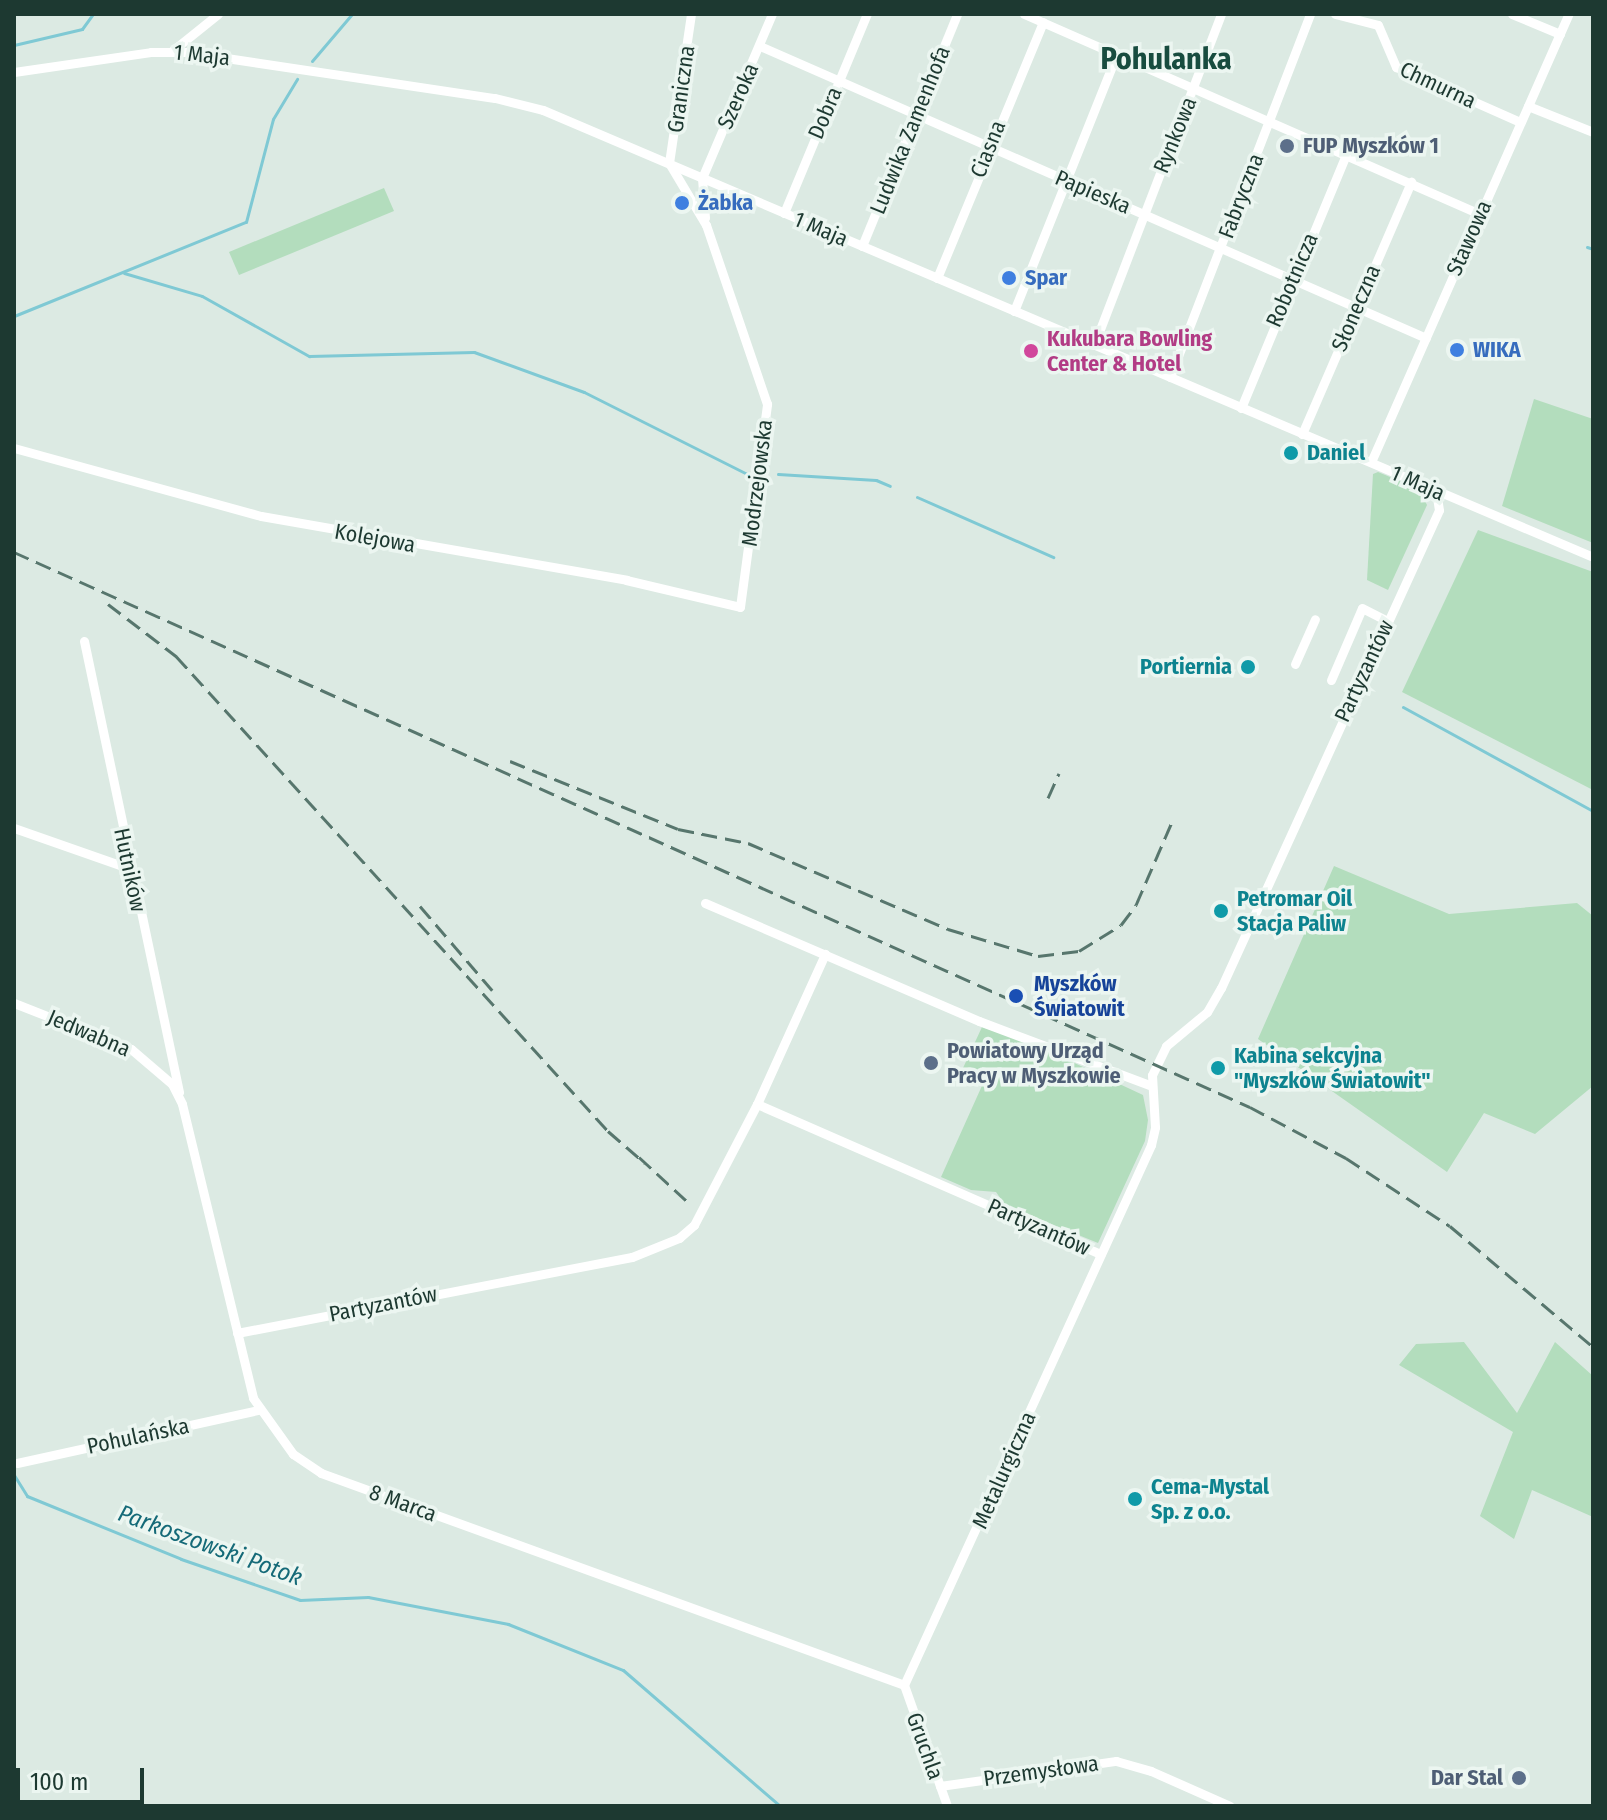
<!DOCTYPE html>
<meta charset="utf-8">
<style>
body{margin:0}
#map{position:relative;width:1607px;height:1820px;overflow:hidden;background:#dceae3;font-family:"Fira Sans Condensed",sans-serif}
div>[style]{position:absolute}
[style*='--x']{left:calc(var(--x)*1px);top:calc(var(--y)*1px);width:calc(var(--w)*1px);rotate:calc(var(--a)*1deg)}
.green>*{inset:0;background:#b3ddbd}
.stream>*{height:3px;margin:-1.5px;padding:0 1.5px;transform-origin:1.5px;border-radius:1.5px;background:#7fc9d4}
.minor>*{height:9px;margin:-4.5px;padding:0 4.5px;transform-origin:4.5px;border-radius:4.5px;background:#fff}
.rail>*{height:3px;margin-top:-1.5px;transform-origin:0;background:repeating-linear-gradient(90deg,#57766d 0 16px,transparent 0 24px)}
.dots>*{width:22px;height:22px;translate:-50% -50%;box-sizing:border-box;border:4px solid #ecf6f1;border-radius:50%}
span{translate:-50% -50%;white-space:nowrap;text-align:center;line-height:1.15;-webkit-text-stroke:7px #ecf6f1;paint-order:stroke}
.street-label{font-size:22px;color:#1d3931}
.service-label{font-size:22px;color:#4e5e75;font-weight:700}
.left{translate:0 -50%;text-align:left}
.right{translate:-100% -50%;text-align:right}
.shop-label{font-size:22px;color:#366cbe;font-weight:700}
.hotel-label{font-size:22px;color:#b23c85;font-weight:700}
.culture-label{font-size:22px;color:#0d838f;font-weight:700}
.transit-label{font-size:22px;color:#164399;font-weight:700}
.water-label{font-size:24px;color:#156a78;font-style:italic}
.district-label{font-size:30px;color:#184c3f;font-weight:700}
.frame{position:absolute;inset:0;border:16px solid #1d3931;pointer-events:none}
.scale{position:absolute;left:16px;top:1768px;width:128px;height:36px;box-sizing:border-box;border:4px solid #1d3931;border-top:0;padding-left:10px;font-size:24px;line-height:28px;white-space:nowrap;color:#1d3931;-webkit-text-stroke:6px #ecf6f1;paint-order:stroke}
</style>
<div id="map">
<div class="green">
<div style="clip-path:polygon(384px 188px,394px 211px,239px 275px,229px 252px)"></div>
<div style="clip-path:polygon(1534px 399px,1593px 419px,1593px 543px,1502px 506px)"></div>
<div style="clip-path:polygon(1378px 472px,1419px 489px,1427px 505px,1388px 590px,1367px 580px,1373px 474px)"></div>
<div style="clip-path:polygon(1478px 530px,1593px 572px,1593px 790px,1402px 692px)"></div>
<div style="clip-path:polygon(1334px 866px,1449px 914px,1577px 903px,1593px 916px,1593px 1086px,1535px 1134px,1484px 1113px,1447px 1172px,1258px 1039px)"></div>
<div style="clip-path:polygon(982px 1027px,1036px 1045px,1143px 1095px,1148px 1120px,1145px 1141px,1098px 1243px,1005px 1205px,996px 1192px,971px 1190px,941px 1177px,985px 1079px,963px 1068px)"></div>
<div style="clip-path:polygon(1464px 1342px,1517px 1413px,1555px 1342px,1593px 1376px,1593px 1517px,1532px 1490px,1514px 1539px,1480px 1516px,1513px 1432px,1399px 1365px,1416px 1344px)"></div>
</div>
<div class="stream">
<div style="--x:14;--y:45;--w:70;--a:-13.2"></div>
<div style="--x:82;--y:29;--w:19;--a:-54"></div>
<div style="--x:312;--y:61;--w:62;--a:-49.6"></div>
<div style="--x:1587;--y:247;--w:6;--a:18"></div>
<div style="--x:124;--y:273;--w:81;--a:16.4"></div>
<div style="--x:202;--y:296;--w:123;--a:29.3"></div>
<div style="--x:309;--y:356;--w:165;--a:-1.4"></div>
<div style="--x:474;--y:352;--w:117;--a:20"></div>
<div style="--x:584;--y:392;--w:187;--a:26.7"></div>
<div style="--x:14;--y:316;--w:250;--a:-22.1"></div>
<div style="--x:246;--y:222;--w:106;--a:-75.3"></div>
<div style="--x:273;--y:119;--w:47;--a:-59"></div>
<div style="--x:778;--y:474;--w:98;--a:3.5"></div>
<div style="--x:876;--y:480;--w:15;--a:23"></div>
<div style="--x:917;--y:497;--w:149;--a:23.8"></div>
<div style="--x:1403;--y:707;--w:217;--a:28.7"></div>
<div style="--x:14;--y:1475;--w:25;--a:58"></div>
<div style="--x:27;--y:1496;--w:166;--a:22.2"></div>
<div style="--x:181;--y:1559;--w:126;--a:19"></div>
<div style="--x:300;--y:1600;--w:68;--a:-2.5"></div>
<div style="--x:368;--y:1597;--w:143;--a:10.9"></div>
<div style="--x:508;--y:1624;--w:124;--a:21.8"></div>
<div style="--x:623;--y:1670;--w:208;--a:40.9"></div>
</div>
<div class="minor">
<div style="--x:1024;--y:14;--w:498;--a:23.7"></div>
<div style="--x:1335;--y:14;--w:44;--a:14.3"></div>
<div style="--x:1378;--y:25;--w:46;--a:66.8"></div>
<div style="--x:1396;--y:67;--w:136;--a:23.9"></div>
<div style="--x:1512;--y:14;--w:52;--a:22.6"></div>
<div style="--x:760;--y:46;--w:727;--a:23.67"></div>
<div style="--x:172;--y:51;--w:59;--a:-38.8"></div>
<div style="--x:14;--y:72;--w:138;--a:-8.3"></div>
<div style="--x:151;--y:52;--w:35;--a:0"></div>
<div style="--x:186;--y:52;--w:312;--a:8.5"></div>
<div style="--x:495;--y:98;--w:49;--a:14"></div>
<div style="--x:543;--y:110;--w:1141;--a:23.06"></div>
<div style="--x:1528;--y:106;--w:70;--a:21.8"></div>
<div style="--x:702;--y:178;--w:178;--a:-66.9"></div>
<div style="--x:702;--y:178;--w:40;--a:85.7"></div>
<div style="--x:784;--y:213;--w:216;--a:-67.4"></div>
<div style="--x:862;--y:246;--w:251;--a:-67.7"></div>
<div style="--x:937;--y:278;--w:277;--a:-67.5"></div>
<div style="--x:1014;--y:311;--w:278;--a:-68.2"></div>
<div style="--x:1094;--y:345;--w:355;--a:-69"></div>
<div style="--x:1170;--y:377;--w:389;--a:-68.9"></div>
<div style="--x:1241;--y:408;--w:275;--a:-67.5"></div>
<div style="--x:1302;--y:434;--w:275;--a:-66.6"></div>
<div style="--x:14;--y:448;--w:256;--a:15.4"></div>
<div style="--x:261;--y:516;--w:371;--a:9.9"></div>
<div style="--x:626;--y:580;--w:117;--a:13.3"></div>
<div style="--x:740;--y:607;--w:205;--a:-82.4"></div>
<div style="--x:767;--y:404;--w:189;--a:-108.8"></div>
<div style="--x:706;--y:225;--w:72;--a:-120.8"></div>
<div style="--x:669;--y:163;--w:151;--a:-81.6"></div>
<div style="--x:1371;--y:462;--w:490;--a:-66.2"></div>
<div style="--x:84;--y:641;--w:461;--a:78.1"></div>
<div style="--x:1295;--y:664;--w:49;--a:-66"></div>
<div style="--x:1331;--y:680;--w:78;--a:-66.7"></div>
<div style="--x:1362;--y:608;--w:28;--a:27"></div>
<div style="--x:14;--y:828;--w:121;--a:19.3"></div>
<div style="--x:705;--y:903;--w:298;--a:23.3"></div>
<div style="--x:979;--y:1021;--w:182;--a:20.6"></div>
<div style="--x:14;--y:1003;--w:126;--a:21.5"></div>
<div style="--x:131;--y:1049;--w:54;--a:40.5"></div>
<div style="--x:172;--y:1084;--w:22;--a:63"></div>
<div style="--x:182;--y:1104;--w:302;--a:76.4"></div>
<div style="--x:253;--y:1398;--w:69;--a:54.5"></div>
<div style="--x:293;--y:1454;--w:34;--a:34"></div>
<div style="--x:321;--y:1473;--w:620;--a:19.98"></div>
<div style="--x:757;--y:1104;--w:375;--a:23.6"></div>
<div style="--x:237;--y:1333;--w:402;--a:-10.9"></div>
<div style="--x:632;--y:1257;--w:51;--a:-22"></div>
<div style="--x:679;--y:1238;--w:20;--a:-41"></div>
<div style="--x:694;--y:1225;--w:136;--a:-62.5"></div>
<div style="--x:757;--y:1104;--w:165;--a:-65.6"></div>
<div style="--x:17;--y:1463;--w:247;--a:-12.4"></div>
<div style="--x:904;--y:1685;--w:594;--a:-65.42"></div>
<div style="--x:1151;--y:1145;--w:18;--a:-77"></div>
<div style="--x:1155;--y:1127;--w:52;--a:-93.3"></div>
<div style="--x:1152;--y:1075;--w:32;--a:-64"></div>
<div style="--x:1166;--y:1046;--w:53;--a:-39.7"></div>
<div style="--x:1207;--y:1012;--w:28;--a:-60"></div>
<div style="--x:1221;--y:988;--w:525;--a:-65.48"></div>
<div style="--x:1439;--y:510;--w:19;--a:-99"></div>
<div style="--x:904;--y:1685;--w:128;--a:70.4"></div>
<div style="--x:940;--y:1786;--w:178;--a:-8.1"></div>
<div style="--x:1116;--y:1761;--w:36;--a:16"></div>
<div style="--x:1151;--y:1771;--w:86;--a:23.9"></div>
</div>
<div class="rail">
<div style="--x:14;--y:552;--w:1355;--a:24.18"></div>
<div style="--x:1250;--y:1107;--w:109;--a:28"></div>
<div style="--x:1346;--y:1158;--w:124;--a:33.2"></div>
<div style="--x:1450;--y:1226;--w:187;--a:40.2"></div>
<div style="--x:108;--y:604;--w:86;--a:37.4"></div>
<div style="--x:176;--y:656;--w:642;--a:47.71"></div>
<div style="--x:608;--y:1131;--w:49;--a:40.9"></div>
<div style="--x:510;--y:761;--w:181;--a:22"></div>
<div style="--x:678;--y:829;--w:71;--a:11.3"></div>
<div style="--x:748;--y:843;--w:218;--a:23.3"></div>
<div style="--x:948;--y:929;--w:94;--a:16.7"></div>
<div style="--x:1038;--y:956;--w:41;--a:-7"></div>
<div style="--x:1079;--y:951;--w:49;--a:-31.8"></div>
<div style="--x:1121;--y:925;--w:25;--a:-53"></div>
<div style="--x:1136;--y:905;--w:90;--a:-66.6"></div>
<div style="--x:1048;--y:798;--w:27;--a:-66"></div>
<div style="--x:420;--y:906;--w:111;--a:49.4"></div>
<div style="--x:639;--y:1157;--w:68;--a:42.6"></div>
</div>
<div class="dots">
<div style="left:1287px;top:146px;background:#5c6f8a"></div>
<div style="left:682px;top:203px;background:#3f7fe0"></div>
<div style="left:1009px;top:278px;background:#3f7fe0"></div>
<div style="left:1457px;top:350px;background:#3f7fe0"></div>
<div style="left:1031px;top:351px;background:#d1479c"></div>
<div style="left:1291px;top:453px;background:#0f9aa8"></div>
<div style="left:1248px;top:667px;background:#0f9aa8"></div>
<div style="left:1221px;top:911px;background:#0f9aa8"></div>
<div style="left:1016px;top:996px;background:#1a4fb4"></div>
<div style="left:931px;top:1063px;background:#5c6f8a"></div>
<div style="left:1218px;top:1068px;background:#0f9aa8"></div>
<div style="left:1135px;top:1499px;background:#0f9aa8"></div>
<div style="left:1519px;top:1778px;background:#5c6f8a"></div>
</div>
<div class="street-label">
<span style="left:202px;top:55px;rotate:6deg">1 Maja</span>
<span style="left:1438px;top:85px;rotate:25deg">Chmurna</span>
<span style="left:681px;top:89px;rotate:-82deg">Graniczna</span>
<span style="left:738px;top:96px;rotate:-66deg">Szeroka</span>
<span style="left:825px;top:113px;rotate:-67deg">Dobra</span>
<span style="left:910px;top:130px;rotate:-68deg">Ludwika Zamenhofa</span>
<span style="left:1175px;top:135px;rotate:-68deg">Rynkowa</span>
<span style="left:988px;top:149px;rotate:-68deg">Ciasna</span>
<span style="left:1093px;top:192px;rotate:23deg">Papieska</span>
<span style="left:1241px;top:196px;rotate:-69deg">Fabryczna</span>
<span style="left:821px;top:229px;rotate:23deg">1 Maja</span>
<span style="left:1469px;top:238px;rotate:-66deg">Stawowa</span>
<span style="left:1292px;top:280px;rotate:-67deg">Robotnicza</span>
<span style="left:1356px;top:308px;rotate:-67deg">Słoneczna</span>
<span style="left:757px;top:483px;rotate:-83deg">Modrzejowska</span>
<span style="left:1418px;top:483px;rotate:24deg">1 Maja</span>
<span style="left:375px;top:538px;rotate:10deg">Kolejowa</span>
<span style="left:1364px;top:671px;rotate:-65deg">Partyzantów</span>
<span style="left:130px;top:870px;rotate:78deg">Hutników</span>
<span style="left:89px;top:1033px;rotate:23deg">Jedwabna</span>
<span style="left:1039px;top:1227px;rotate:24deg">Partyzantów</span>
<span style="left:383px;top:1304px;rotate:-11deg">Partyzantów</span>
<span style="left:138px;top:1436px;rotate:-12deg">Pohulańska</span>
<span style="left:1004px;top:1470px;rotate:-66deg">Metalurgiczna</span>
<span style="left:403px;top:1503px;rotate:20deg">8 Marca</span>
<span style="left:925px;top:1746px;rotate:70deg">Gruchla</span>
<span style="left:1041px;top:1771px;rotate:-8deg">Przemysłowa</span>
</div>
<div class="service-label">
<span class="left" style="left:1303px;top:146px">FUP Myszków 1</span>
<span class="left" style="left:947px;top:1063px">Powiatowy Urząd<br>Pracy w Myszkowie</span>
<span class="right" style="left:1503px;top:1778px">Dar Stal</span>
</div>
<div class="shop-label">
<span class="left" style="left:698px;top:203px">Żabka</span>
<span class="left" style="left:1025px;top:278px">Spar</span>
<span class="left" style="left:1473px;top:350px">WIKA</span>
</div>
<div class="hotel-label">
<span class="left" style="left:1047px;top:351px">Kukubara Bowling<br>Center &amp; Hotel</span>
</div>
<div class="culture-label">
<span class="left" style="left:1307px;top:453px">Daniel</span>
<span class="right" style="left:1232px;top:667px">Portiernia</span>
<span class="left" style="left:1237px;top:911px">Petromar Oil<br>Stacja Paliw</span>
<span class="left" style="left:1234px;top:1068px">Kabina sekcyjna<br>"Myszków Światowit"</span>
<span class="left" style="left:1151px;top:1499px">Cema-Mystal<br>Sp. z o.o.</span>
</div>
<div class="transit-label">
<span class="left" style="left:1034px;top:996px">Myszków<br>Światowit</span>
</div>
<div class="water-label">
<span style="left:210px;top:1546px;rotate:20deg">Parkoszowski Potok</span>
</div>
<div class="district-label">
<span style="left:1166px;top:59px">Pohulanka</span>
</div>
<div class="frame"></div>
<div class="scale">100 m</div>
</div>
